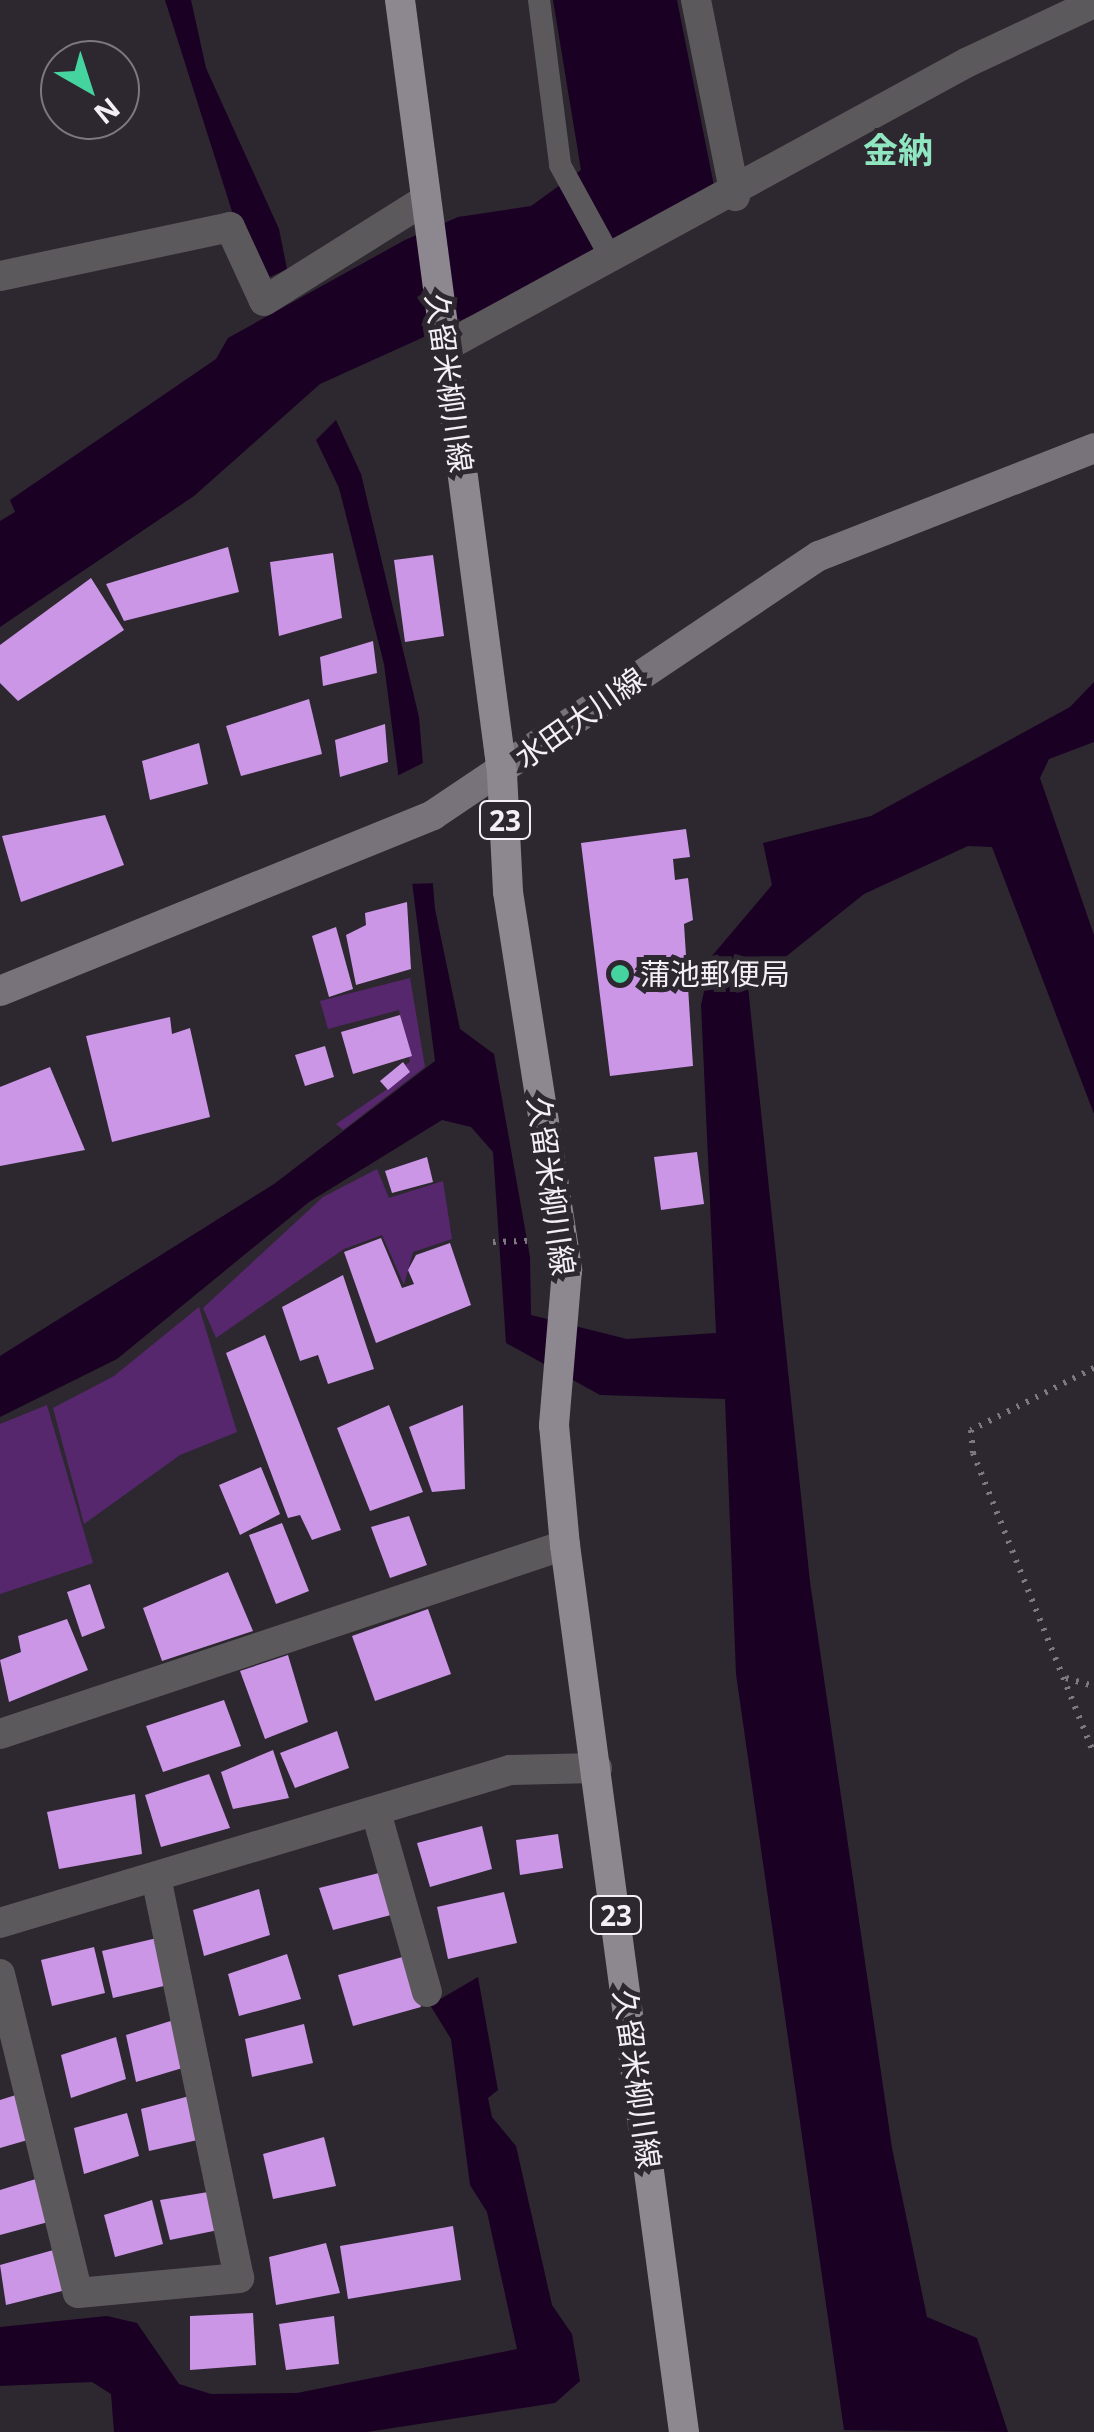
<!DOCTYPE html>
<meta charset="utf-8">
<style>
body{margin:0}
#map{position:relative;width:1094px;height:2432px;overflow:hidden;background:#2d2730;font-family:"Noto Sans","Noto Sans JP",sans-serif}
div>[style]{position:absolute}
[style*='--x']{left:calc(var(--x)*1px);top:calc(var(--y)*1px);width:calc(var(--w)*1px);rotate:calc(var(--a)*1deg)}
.green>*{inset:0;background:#57276d}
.water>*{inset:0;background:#1a0124}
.pier>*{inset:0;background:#2d2730}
.building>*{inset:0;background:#cc96e7}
.path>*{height:6px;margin-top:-3px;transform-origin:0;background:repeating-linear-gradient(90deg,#7e7880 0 2.5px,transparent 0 10.5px)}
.lane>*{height:22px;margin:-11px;padding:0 11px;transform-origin:11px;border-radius:11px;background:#5c595d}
.street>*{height:30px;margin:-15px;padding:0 15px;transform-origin:15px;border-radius:15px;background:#5c595d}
.secondary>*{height:30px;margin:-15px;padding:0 15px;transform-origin:15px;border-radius:15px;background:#78737a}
.primary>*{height:30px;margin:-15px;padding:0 15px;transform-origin:15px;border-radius:15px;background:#8d8790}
.dots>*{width:28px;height:28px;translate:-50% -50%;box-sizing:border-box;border:5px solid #2d2730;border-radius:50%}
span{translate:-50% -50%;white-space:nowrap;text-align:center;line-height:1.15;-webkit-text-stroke:10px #2d2730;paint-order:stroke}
.shield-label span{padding:2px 8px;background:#2d2730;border:2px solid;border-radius:8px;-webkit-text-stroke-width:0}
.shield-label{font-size:28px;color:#f4eff6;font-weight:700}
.street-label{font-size:30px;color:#f4eff6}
.poi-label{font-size:30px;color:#f4eff6}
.left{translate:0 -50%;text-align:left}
.quarter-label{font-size:35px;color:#90e6c0;font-weight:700}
.north{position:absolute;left:40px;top:40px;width:100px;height:100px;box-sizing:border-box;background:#2d2730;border:2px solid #7d777f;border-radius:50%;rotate:141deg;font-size:28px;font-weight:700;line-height:40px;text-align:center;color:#f4eff6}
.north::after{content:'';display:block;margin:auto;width:35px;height:45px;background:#45d49f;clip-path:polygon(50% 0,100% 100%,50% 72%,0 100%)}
</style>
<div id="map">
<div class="green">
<div style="clip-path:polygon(410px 978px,425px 1067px,343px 1130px,336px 1124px,396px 1083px,393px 1072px,410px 1062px,399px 1010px,328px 1029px,320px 1001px)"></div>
<div style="clip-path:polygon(377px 1169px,389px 1198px,443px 1181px,452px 1239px,413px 1252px,404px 1285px,382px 1235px,344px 1249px,216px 1338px,203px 1308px,323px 1197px)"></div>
<div style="clip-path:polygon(199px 1307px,237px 1432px,180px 1455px,84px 1524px,53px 1408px,114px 1376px)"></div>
<div style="clip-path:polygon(47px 1405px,93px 1563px,0 1594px,0 1424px)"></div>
</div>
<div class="water">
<div style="clip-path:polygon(165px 0,191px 0,206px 68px,279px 229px,287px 269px,255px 284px)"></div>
<div style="clip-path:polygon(553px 0,677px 0,714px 186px,523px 292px,320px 384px,194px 496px,0 627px,0 521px,15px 512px,10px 500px,216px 359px,228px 338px,405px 240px,458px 217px,531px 206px,581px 170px)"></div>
<div style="clip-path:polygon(336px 420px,361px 474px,419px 717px,435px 909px,460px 1029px,494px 1054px,530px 1257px,531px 1315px,627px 1339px,716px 1333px,701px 1005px,712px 956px,772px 885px,763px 843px,871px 816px,1070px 707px,1094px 682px,1094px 742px,1049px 759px,1040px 778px,1094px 935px,1094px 1114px,992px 847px,968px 846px,864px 894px,748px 987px,810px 1582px,892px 2148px,927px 2317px,977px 2338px,1008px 2432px,844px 2430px,736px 1674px,725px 1399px,600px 1395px,506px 1343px,493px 1152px,471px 1127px,442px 1120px,309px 1202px,117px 1359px,0 1417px,0 1356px,274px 1184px,435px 1061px,384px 664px,339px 488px,316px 440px)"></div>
<div style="clip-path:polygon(478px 1977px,498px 2090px,488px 2098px,492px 2117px,516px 2146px,552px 2305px,572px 2334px,580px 2381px,555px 2403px,367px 2432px,114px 2432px,111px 2394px,92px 2382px,0 2386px,0 2327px,107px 2316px,137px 2323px,179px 2384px,211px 2394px,297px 2393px,517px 2349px,487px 2212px,470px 2185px,451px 2039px,430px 2005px)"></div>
</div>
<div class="pier">
<div style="clip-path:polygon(425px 762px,441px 883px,406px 884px,393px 778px)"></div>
</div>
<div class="building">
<div style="clip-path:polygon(228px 547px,239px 592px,124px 621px,106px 584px)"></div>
<div style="clip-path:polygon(333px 553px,342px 618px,279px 636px,270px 562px)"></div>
<div style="clip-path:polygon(433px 555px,444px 636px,405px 642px,394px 560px)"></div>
<div style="clip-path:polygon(91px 578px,124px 630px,18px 701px,0 683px,0 645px)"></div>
<div style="clip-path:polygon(373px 641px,377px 673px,323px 686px,320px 657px)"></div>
<div style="clip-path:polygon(309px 699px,322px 754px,241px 776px,226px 726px)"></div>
<div style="clip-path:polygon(385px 724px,388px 762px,340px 777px,335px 740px)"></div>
<div style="clip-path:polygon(199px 743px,208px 784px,150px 800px,142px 761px)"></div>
<div style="clip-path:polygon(105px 815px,124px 865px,21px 902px,2px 836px)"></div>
<div style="clip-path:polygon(686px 829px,690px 857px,673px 859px,675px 880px,688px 878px,693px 920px,684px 924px,693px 1066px,610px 1076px,581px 843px)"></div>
<div style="clip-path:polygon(407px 902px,411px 969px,356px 985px,346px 935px,366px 925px,365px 913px)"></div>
<div style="clip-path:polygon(336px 927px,353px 989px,329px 997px,312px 936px)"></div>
<div style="clip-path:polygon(400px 1015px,412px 1056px,353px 1074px,341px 1032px)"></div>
<div style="clip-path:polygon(170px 1017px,172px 1034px,190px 1028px,210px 1117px,112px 1142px,86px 1036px)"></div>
<div style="clip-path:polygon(325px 1046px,334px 1077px,305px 1086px,295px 1055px)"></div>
<div style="clip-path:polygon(403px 1062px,410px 1072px,388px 1090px,380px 1081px)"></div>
<div style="clip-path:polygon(50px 1067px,85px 1150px,0 1166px,0 1087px)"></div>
<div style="clip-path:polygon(697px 1152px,704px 1204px,661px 1210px,654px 1157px)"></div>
<div style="clip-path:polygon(427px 1157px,433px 1182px,392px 1193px,385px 1171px)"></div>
<div style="clip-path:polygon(381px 1238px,402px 1288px,414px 1284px,408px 1270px,416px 1255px,450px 1243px,471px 1305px,376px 1343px,344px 1252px)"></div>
<div style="clip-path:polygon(343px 1275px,374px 1369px,328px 1384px,318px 1355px,300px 1361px,282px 1307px)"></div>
<div style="clip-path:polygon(265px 1335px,341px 1530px,312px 1540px,300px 1515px,288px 1518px,226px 1353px)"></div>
<div style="clip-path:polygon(389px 1405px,423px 1492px,370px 1511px,337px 1428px)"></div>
<div style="clip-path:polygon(463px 1405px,465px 1489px,432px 1492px,409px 1427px)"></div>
<div style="clip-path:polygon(261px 1467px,280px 1514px,240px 1535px,219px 1485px)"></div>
<div style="clip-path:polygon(409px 1516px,427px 1565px,390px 1578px,371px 1527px)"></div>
<div style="clip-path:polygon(282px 1523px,309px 1591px,276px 1604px,249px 1535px)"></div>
<div style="clip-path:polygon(228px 1572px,253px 1631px,162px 1661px,143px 1608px)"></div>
<div style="clip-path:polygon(90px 1584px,105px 1628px,82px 1637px,67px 1592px)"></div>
<div style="clip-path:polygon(428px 1609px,451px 1674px,375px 1701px,352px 1636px)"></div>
<div style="clip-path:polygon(67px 1619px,88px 1670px,9px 1702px,0 1660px,21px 1652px,18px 1636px)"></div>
<div style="clip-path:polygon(288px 1655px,308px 1722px,265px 1739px,240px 1671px)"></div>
<div style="clip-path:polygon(224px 1700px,241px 1746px,163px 1772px,146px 1726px)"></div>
<div style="clip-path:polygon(337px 1731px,349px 1768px,295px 1788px,280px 1753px)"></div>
<div style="clip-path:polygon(273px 1750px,289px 1798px,233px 1809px,221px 1772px)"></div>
<div style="clip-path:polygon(209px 1774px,230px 1828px,161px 1847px,145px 1795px)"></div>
<div style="clip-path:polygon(135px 1794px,142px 1854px,59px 1869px,47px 1812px)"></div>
<div style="clip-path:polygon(482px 1826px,492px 1869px,430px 1887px,417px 1843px)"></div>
<div style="clip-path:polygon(558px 1834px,563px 1868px,520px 1875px,516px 1840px)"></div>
<div style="clip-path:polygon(379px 1873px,391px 1915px,333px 1930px,319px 1888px)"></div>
<div style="clip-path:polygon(259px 1889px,270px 1935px,204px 1956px,193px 1910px)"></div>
<div style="clip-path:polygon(504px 1892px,517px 1943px,448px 1959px,437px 1907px)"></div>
<div style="clip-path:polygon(157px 1938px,168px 1985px,113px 1998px,102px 1951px)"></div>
<div style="clip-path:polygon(94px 1947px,105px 1993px,52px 2006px,41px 1960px)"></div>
<div style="clip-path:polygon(287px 1954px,301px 1999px,239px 2016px,228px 1974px)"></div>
<div style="clip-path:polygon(406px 1956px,421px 2007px,353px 2026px,338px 1975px)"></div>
<div style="clip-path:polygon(177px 2019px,189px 2066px,136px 2082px,126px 2035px)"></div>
<div style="clip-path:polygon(304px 2024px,313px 2063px,252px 2077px,245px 2039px)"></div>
<div style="clip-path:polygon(116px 2037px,126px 2079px,71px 2098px,61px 2055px)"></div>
<div style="clip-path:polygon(19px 2094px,31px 2139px,0 2148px,0 2100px)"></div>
<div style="clip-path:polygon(193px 2095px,202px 2139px,149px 2151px,141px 2109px)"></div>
<div style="clip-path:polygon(127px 2113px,139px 2156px,84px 2174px,74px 2128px)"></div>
<div style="clip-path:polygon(324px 2137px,336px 2186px,273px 2199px,263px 2154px)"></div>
<div style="clip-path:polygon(39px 2178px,52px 2221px,0 2235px,0 2190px)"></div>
<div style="clip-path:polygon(214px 2191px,223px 2229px,170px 2240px,160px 2200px)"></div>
<div style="clip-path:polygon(152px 2200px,163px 2244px,115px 2257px,104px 2215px)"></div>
<div style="clip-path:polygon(453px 2226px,461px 2280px,348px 2299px,340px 2246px)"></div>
<div style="clip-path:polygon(326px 2243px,340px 2293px,276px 2305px,269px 2257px)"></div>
<div style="clip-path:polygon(57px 2249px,66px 2290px,6px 2305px,0 2265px)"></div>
<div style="clip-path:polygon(253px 2313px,256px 2365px,190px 2370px,190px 2316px)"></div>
<div style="clip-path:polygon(334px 2316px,339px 2364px,286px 2370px,279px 2324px)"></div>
</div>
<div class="path">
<div style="--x:493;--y:1242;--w:38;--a:-2"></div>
<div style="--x:1094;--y:1368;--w:138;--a:153.2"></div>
<div style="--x:971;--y:1430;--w:23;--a:85"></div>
<div style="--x:973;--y:1453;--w:324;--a:68.1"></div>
<div style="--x:1066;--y:1678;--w:29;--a:16"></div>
</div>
<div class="lane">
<div style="--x:539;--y:0;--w:166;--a:82.7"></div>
<div style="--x:560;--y:165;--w:108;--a:61.3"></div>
</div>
<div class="street">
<div style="--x:696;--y:0;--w:200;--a:78.7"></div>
<div style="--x:0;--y:276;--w:235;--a:-12"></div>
<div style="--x:230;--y:227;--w:81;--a:65.3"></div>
<div style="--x:264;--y:301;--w:190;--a:-32.1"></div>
<div style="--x:443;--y:348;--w:598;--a:-28.58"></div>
<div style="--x:968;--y:62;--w:139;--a:-25.1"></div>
<div style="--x:0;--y:1734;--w:596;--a:-18.5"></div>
<div style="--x:376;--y:1812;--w:187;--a:74.2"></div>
<div style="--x:0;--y:1923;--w:532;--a:-16.7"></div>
<div style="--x:510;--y:1770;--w:87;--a:-1.3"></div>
<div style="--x:0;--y:1974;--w:328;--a:76.3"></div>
<div style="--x:78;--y:2293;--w:162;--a:-5.3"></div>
<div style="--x:239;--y:2278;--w:410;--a:-101.7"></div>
</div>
<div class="secondary">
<div style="--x:0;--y:991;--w:467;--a:-22.1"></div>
<div style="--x:433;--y:815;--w:465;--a:-33.9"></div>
<div style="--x:819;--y:556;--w:295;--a:-21.4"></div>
</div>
<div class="primary">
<div style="--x:400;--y:0;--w:780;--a:82.48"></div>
<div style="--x:502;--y:773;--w:119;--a:87.1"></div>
<div style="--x:508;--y:892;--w:383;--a:81.1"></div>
<div style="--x:567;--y:1270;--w:156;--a:94.8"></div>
<div style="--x:554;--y:1425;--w:121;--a:84.8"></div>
<div style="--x:565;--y:1545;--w:895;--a:82.36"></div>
</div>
<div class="dots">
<div style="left:620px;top:974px;background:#45d49f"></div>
</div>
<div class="shield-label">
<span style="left:505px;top:820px">23</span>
<span style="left:616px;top:1915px">23</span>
</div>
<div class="street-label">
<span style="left:449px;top:383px;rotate:82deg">久留米柳川線</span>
<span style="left:580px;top:718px;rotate:-35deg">水田大川線</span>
<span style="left:551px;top:1186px;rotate:82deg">久留米柳川線</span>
<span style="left:637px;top:2079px;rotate:82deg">久留米柳川線</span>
</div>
<div class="poi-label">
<span class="left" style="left:640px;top:974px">蒲池郵便局</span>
</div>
<div class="quarter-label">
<span style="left:898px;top:150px">金納</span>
</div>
<div class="north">N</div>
</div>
